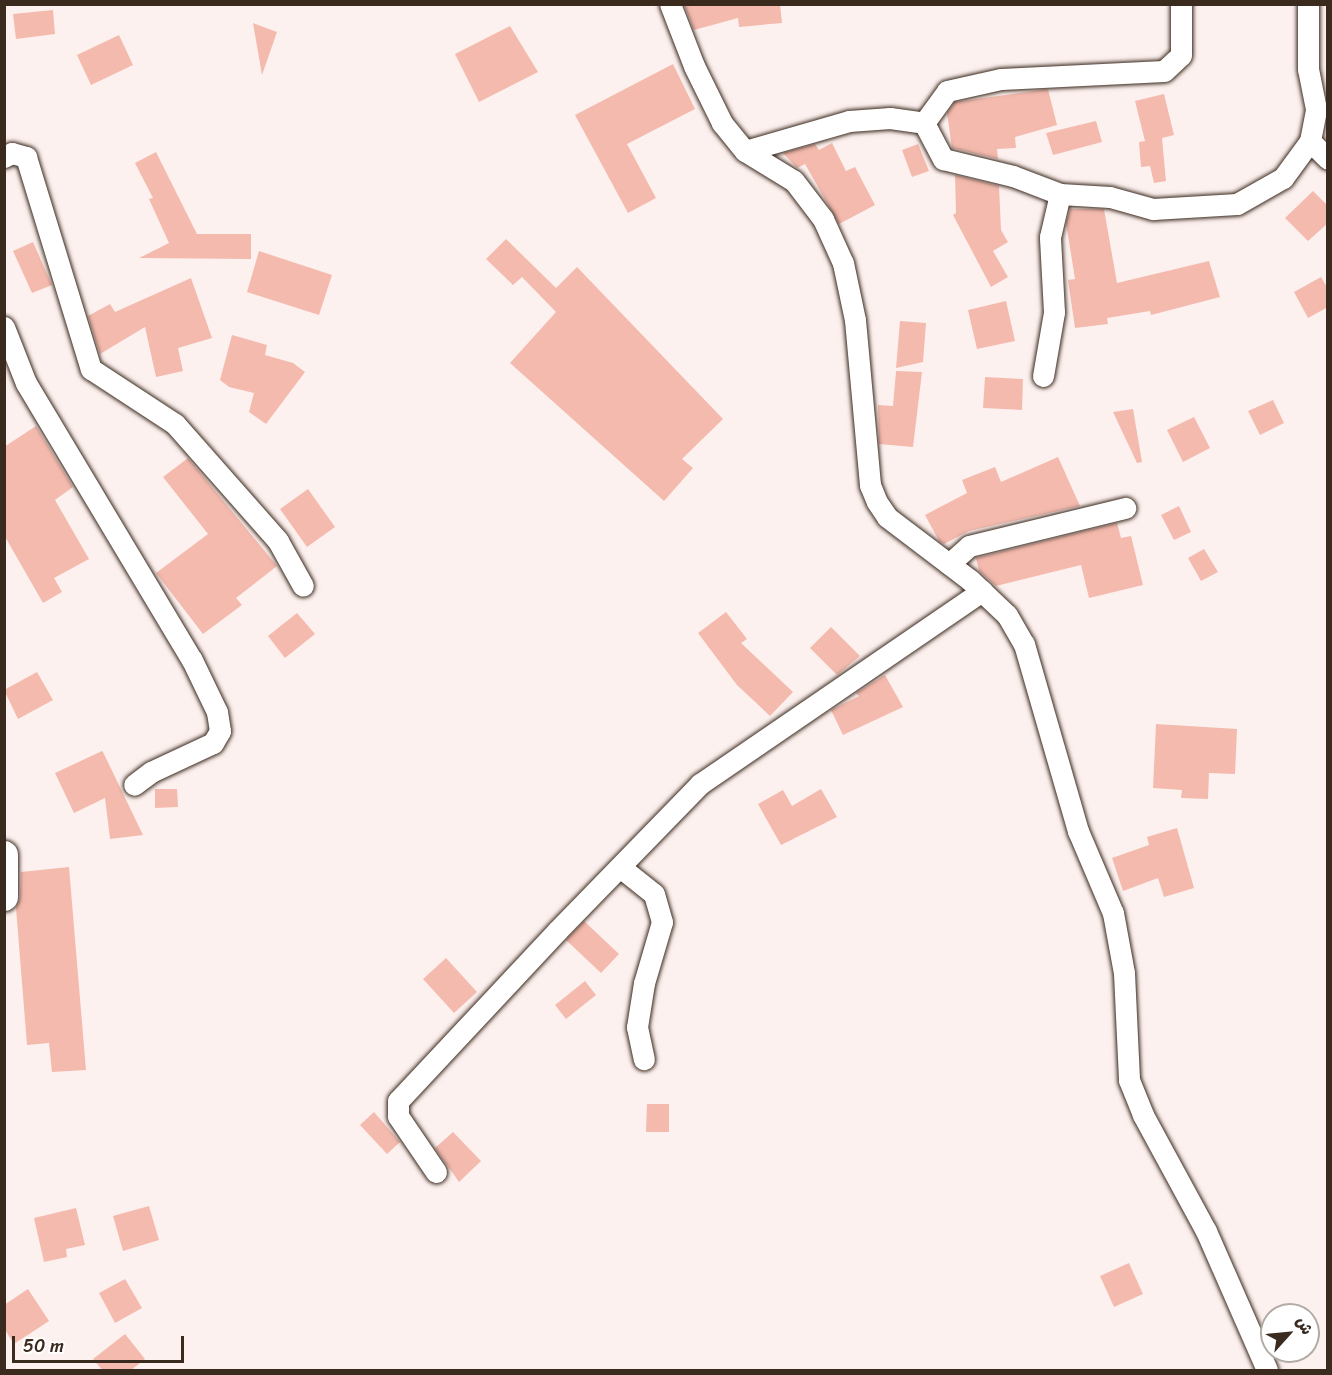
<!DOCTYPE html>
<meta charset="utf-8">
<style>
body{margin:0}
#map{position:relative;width:1332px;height:1375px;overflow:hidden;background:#fdf1ef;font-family:Sriracha,"Playpen Sans Arabic",sans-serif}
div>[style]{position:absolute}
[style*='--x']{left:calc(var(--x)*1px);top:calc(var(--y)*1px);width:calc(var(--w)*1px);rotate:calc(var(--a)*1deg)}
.building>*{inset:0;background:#f4baae}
.roads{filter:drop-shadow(0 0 2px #3b2a1e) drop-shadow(0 0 2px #3b2a1e)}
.street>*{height:21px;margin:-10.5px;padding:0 10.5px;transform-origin:10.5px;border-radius:10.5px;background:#fff}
.secondary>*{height:28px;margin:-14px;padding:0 14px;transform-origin:14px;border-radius:14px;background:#fff}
span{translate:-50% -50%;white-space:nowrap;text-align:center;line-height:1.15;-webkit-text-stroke:4.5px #fff;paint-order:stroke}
.frame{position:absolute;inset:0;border:6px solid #3b2a1e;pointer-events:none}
.north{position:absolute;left:1260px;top:1303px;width:60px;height:60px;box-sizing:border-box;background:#fff;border:2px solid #b1aaa5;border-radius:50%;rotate:63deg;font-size:16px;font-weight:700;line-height:24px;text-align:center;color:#3b2a1e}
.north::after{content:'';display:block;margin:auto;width:21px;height:27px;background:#3b2a1e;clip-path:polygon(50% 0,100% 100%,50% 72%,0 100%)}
.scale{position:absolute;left:12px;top:1336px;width:172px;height:27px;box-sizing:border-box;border:3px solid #3b2a1e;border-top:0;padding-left:8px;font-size:18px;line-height:21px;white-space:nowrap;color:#3b2a1e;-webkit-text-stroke:4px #fff;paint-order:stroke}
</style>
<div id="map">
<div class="building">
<div style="clip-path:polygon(684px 4px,780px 4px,782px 23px,739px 27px,738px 18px,694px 30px)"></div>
<div style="clip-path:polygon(53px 10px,55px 34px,16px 39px,13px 14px)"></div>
<div style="clip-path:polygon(253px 23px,277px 32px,262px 75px)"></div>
<div style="clip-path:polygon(510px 26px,538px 72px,479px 102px,455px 54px)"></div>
<div style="clip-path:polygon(119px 35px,133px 65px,91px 85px,77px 55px)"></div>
<div style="clip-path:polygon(673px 64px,695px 109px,627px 144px,656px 198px,628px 213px,575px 115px)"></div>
<div style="clip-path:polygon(1048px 89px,1057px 125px,1015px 137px,1016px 148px,997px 149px,998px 159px,952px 148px,947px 113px,955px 102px)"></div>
<div style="clip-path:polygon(1164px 94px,1174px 135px,1162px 138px,1166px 181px,1154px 183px,1150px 166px,1141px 167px,1139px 142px,1145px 141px,1135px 101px)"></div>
<div style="clip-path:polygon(1096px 121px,1102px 142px,1053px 155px,1046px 133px)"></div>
<div style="clip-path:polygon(832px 143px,846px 171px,855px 167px,875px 205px,839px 224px,805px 164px,797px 168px,783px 153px,815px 144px,819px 150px)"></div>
<div style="clip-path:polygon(918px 144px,929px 171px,912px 177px,902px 150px)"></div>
<div style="clip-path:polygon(156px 152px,197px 234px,251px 234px,251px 259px,139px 258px,169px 243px,149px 199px,153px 198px,135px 163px)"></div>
<div style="clip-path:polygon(955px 175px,999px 186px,1001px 230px,1008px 242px,993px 251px,1008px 277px,991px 287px,953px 215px,956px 213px)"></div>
<div style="clip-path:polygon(1313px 191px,1328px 206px,1328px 223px,1308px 241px,1285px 218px)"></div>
<div style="clip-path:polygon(1070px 209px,1104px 209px,1117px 283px,1209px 261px,1220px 297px,1151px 315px,1150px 311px,1107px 318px,1108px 324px,1075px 328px,1068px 280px,1075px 279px,1066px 223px)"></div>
<div style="clip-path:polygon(506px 239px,556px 288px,577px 267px,723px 419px,682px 459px,693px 468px,664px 501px,510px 363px,556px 312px,522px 277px,513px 285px,486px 259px)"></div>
<div style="clip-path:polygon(33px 242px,52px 285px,32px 293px,13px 251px)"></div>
<div style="clip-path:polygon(259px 251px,332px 275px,319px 315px,247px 292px)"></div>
<div style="clip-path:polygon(1321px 277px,1328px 289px,1328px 307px,1308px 318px,1294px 292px)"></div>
<div style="clip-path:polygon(191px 278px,212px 338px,178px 348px,183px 371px,156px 377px,145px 327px,100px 354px,88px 316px,110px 304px,115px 312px)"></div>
<div style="clip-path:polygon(1006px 301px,1015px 341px,977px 349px,968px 310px)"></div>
<div style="clip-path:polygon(900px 321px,926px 323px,923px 362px,896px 368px)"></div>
<div style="clip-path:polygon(232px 335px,267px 345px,265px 355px,293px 363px,305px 372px,266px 424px,249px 412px,254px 393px,229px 387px,220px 380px)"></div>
<div style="clip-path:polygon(896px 371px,922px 372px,913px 447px,879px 444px,878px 405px,893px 406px)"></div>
<div style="clip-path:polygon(985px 377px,1023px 379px,1022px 410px,983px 408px)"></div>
<div style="clip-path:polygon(1273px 400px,1284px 423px,1260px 435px,1248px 411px)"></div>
<div style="clip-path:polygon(1133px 409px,1142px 462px,1137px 463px,1113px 412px)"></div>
<div style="clip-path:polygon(1194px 417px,1210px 448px,1183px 462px,1167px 430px)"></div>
<div style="clip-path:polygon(36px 426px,73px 487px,55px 500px,89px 559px,54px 578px,62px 592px,43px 603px,4px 535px,4px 447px)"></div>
<div style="clip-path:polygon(1058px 457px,1080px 506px,969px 531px,944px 544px,939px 541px,925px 515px,967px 493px,962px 480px,995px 467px,1001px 482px)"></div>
<div style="clip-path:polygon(188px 458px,277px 566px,236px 598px,242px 605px,203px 634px,156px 573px,208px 534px,163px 477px)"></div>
<div style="clip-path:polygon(308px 489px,335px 527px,307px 547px,280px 509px)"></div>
<div style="clip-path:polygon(1179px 506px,1191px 532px,1174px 540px,1161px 515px)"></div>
<div style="clip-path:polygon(1117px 523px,1121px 538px,1131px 536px,1143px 585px,1089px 598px,1081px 565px,996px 586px,979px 571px,976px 558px)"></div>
<div style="clip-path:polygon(1204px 549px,1218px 572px,1201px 581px,1188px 558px)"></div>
<div style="clip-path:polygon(726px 612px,747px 639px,741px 643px,793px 692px,770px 716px,737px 685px,698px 633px)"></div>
<div style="clip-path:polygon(297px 613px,315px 634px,285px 658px,268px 636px)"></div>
<div style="clip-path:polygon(831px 627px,860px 656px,837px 675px,810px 648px)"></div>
<div style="clip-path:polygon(37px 672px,53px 700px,18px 719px,4px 690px)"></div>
<div style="clip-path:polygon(885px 675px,903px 707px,843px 735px,831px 710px,859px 696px,856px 693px)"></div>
<div style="clip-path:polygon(1156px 724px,1237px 729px,1235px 774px,1209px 773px,1208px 799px,1181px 798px,1182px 790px,1153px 788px)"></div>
<div style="clip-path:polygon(102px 751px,103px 752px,143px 835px,110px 839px,105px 798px,74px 813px,55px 773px)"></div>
<div style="clip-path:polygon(155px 789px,177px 789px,178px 807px,155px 808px)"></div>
<div style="clip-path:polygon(821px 789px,837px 817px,781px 845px,758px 804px,783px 790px,792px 806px)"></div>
<div style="clip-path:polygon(1177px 828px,1194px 888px,1164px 897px,1158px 878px,1123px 891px,1112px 858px,1149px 845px,1147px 837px)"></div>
<div style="clip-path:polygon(69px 867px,86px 1070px,52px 1072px,49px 1043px,27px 1045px,16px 908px,20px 898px,21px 872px)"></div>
<div style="clip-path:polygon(584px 921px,619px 954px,601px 973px,566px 940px)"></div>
<div style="clip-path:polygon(446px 958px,477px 992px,454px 1013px,423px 979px)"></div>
<div style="clip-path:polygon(585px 981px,596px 995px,566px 1019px,555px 1005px)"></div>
<div style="clip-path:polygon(647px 1104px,669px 1104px,669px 1132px,646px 1132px)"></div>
<div style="clip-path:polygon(374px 1112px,400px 1142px,387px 1154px,360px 1125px)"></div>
<div style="clip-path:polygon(453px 1132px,481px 1161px,459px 1182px,435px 1148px)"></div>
<div style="clip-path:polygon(149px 1206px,159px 1240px,123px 1251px,113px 1216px)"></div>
<div style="clip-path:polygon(76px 1208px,85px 1245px,66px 1249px,67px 1257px,44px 1262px,34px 1218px)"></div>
<div style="clip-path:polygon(1129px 1263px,1143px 1294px,1114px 1307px,1100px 1276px)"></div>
<div style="clip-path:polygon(125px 1279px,142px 1308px,115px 1323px,99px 1293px)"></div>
<div style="clip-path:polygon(28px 1289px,49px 1321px,14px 1344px,4px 1328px,4px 1305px)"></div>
<div style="clip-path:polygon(125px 1334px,145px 1359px,130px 1371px,103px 1371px,93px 1359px)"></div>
</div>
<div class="roads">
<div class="street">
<div style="--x:670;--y:4;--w:66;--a:68.8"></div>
<div style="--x:694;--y:66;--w:64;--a:63.8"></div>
<div style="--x:722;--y:123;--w:36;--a:51"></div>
<div style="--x:745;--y:151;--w:57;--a:31.5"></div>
<div style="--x:794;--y:181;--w:48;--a:52.7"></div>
<div style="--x:823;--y:219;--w:48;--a:65.6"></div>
<div style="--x:843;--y:263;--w:58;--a:78.1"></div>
<div style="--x:855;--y:320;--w:166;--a:84.8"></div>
<div style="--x:870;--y:485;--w:18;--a:68"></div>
<div style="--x:877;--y:502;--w:18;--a:56"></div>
<div style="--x:887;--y:517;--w:104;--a:37.2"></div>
<div style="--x:970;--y:580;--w:51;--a:43.4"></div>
<div style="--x:1007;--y:615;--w:34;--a:60"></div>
<div style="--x:1024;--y:644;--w:195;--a:73.9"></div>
<div style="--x:1078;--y:831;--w:89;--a:66.9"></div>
<div style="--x:1113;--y:913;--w:61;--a:79.6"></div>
<div style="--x:1124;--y:973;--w:107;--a:87.3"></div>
<div style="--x:1129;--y:1080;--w:38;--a:68"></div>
<div style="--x:1143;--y:1115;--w:132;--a:61.5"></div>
<div style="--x:1206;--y:1231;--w:152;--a:66.3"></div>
<div style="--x:924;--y:123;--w:39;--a:-54"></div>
<div style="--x:947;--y:91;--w:55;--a:-12.5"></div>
<div style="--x:1001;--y:79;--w:163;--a:-2.8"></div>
<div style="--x:1164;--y:71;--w:23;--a:-43"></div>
<div style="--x:1181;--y:55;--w:51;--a:-90"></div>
<div style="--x:1310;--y:141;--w:25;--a:45"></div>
<div style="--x:745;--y:151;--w:108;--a:-16.1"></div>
<div style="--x:849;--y:121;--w:41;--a:-4.2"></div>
<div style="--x:890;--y:118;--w:34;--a:8"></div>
<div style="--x:924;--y:123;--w:41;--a:62.2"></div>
<div style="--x:943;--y:159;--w:72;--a:13.7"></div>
<div style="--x:1013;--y:176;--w:50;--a:21"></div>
<div style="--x:1060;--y:194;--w:50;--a:3.4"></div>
<div style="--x:1110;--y:197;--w:45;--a:15.6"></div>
<div style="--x:1153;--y:209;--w:84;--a:-3.4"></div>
<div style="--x:1237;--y:204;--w:53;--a:-29.5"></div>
<div style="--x:1283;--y:178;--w:46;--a:-53.9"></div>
<div style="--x:1310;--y:141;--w:33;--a:-79"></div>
<div style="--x:1316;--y:109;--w:41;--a:-101.3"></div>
<div style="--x:1308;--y:69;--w:65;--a:-90"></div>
<div style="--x:4;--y:157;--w:9;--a:-27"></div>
<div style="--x:12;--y:153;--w:15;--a:16"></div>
<div style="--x:26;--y:157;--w:222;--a:73"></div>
<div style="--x:91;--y:369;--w:100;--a:33.2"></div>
<div style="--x:175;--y:424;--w:156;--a:48.6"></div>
<div style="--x:278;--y:541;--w:51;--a:60.9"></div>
<div style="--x:4;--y:327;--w:60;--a:68.6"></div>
<div style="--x:26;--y:383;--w:323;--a:59.1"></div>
<div style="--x:192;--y:660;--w:58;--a:64.3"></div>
<div style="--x:217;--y:712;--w:19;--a:81"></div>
<div style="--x:220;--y:731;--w:14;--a:120"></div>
<div style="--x:213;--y:743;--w:68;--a:154.9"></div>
<div style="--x:151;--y:772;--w:21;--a:143"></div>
<div style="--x:1043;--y:376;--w:65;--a:-80.2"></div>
<div style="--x:1054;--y:312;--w:75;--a:-93.1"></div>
<div style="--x:1050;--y:237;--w:44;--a:-76.9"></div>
<div style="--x:949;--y:564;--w:27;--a:-42"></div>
<div style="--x:969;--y:546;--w:161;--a:-13.7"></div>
<div style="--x:620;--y:867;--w:43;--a:38.5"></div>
<div style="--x:654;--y:894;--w:29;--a:74"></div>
<div style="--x:662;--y:922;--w:64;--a:106.4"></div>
<div style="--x:644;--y:983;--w:45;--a:99"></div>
<div style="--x:637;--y:1027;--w:33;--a:78"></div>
<div style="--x:436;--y:1172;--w:68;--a:-124.2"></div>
<div style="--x:398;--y:1116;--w:15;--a:-90"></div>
<div style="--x:398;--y:1101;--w:234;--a:-46.9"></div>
<div style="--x:558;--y:930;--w:204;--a:-45.8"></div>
<div style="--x:700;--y:784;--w:342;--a:-34.4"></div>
</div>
<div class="secondary">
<div style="--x:4;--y:855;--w:42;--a:90"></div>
</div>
</div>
<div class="frame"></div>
<div class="north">ش</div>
<div class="scale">50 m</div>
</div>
